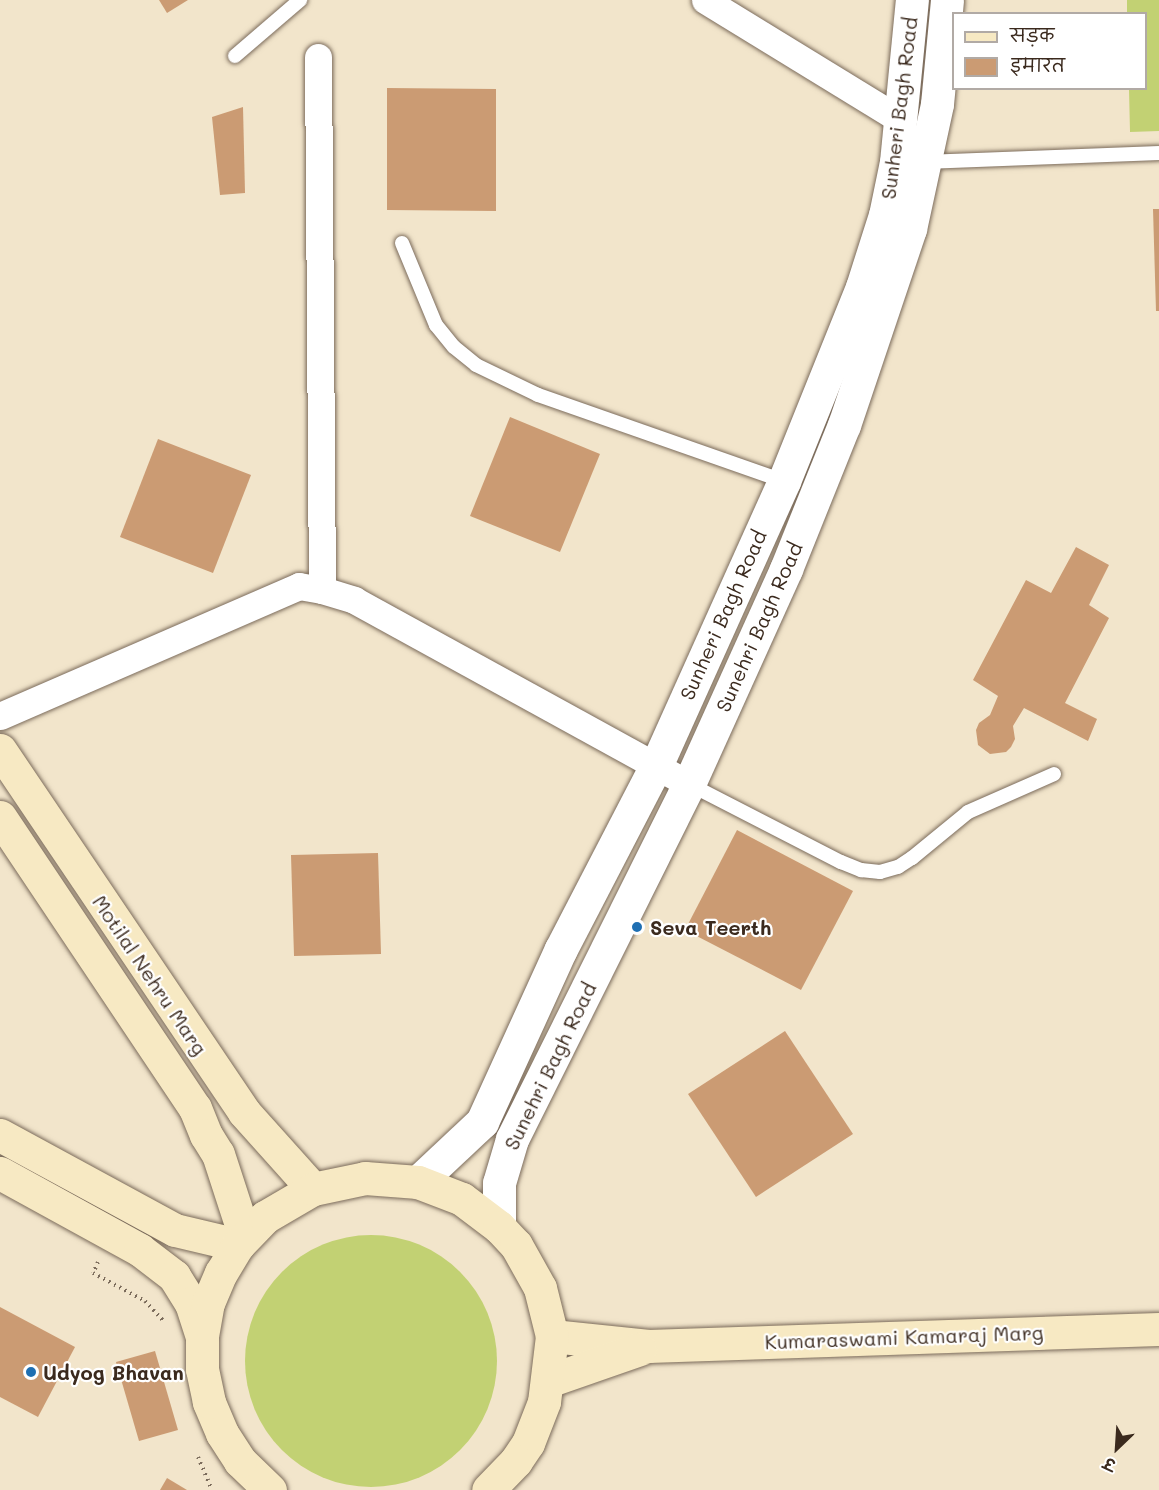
<!DOCTYPE html>
<meta charset="utf-8">
<style>
body{margin:0}
#map{position:relative;width:1159px;height:1490px;overflow:hidden;background:#f2e5cb;font-family:Mali,"Playpen Sans Deva",sans-serif}
div>[style]{position:absolute}
[style*='--x']{left:calc(var(--x)*1px);top:calc(var(--y)*1px);width:calc(var(--w)*1px);rotate:calc(var(--a)*1deg)}
.green>*{inset:0;background:#c2d173}
.round{border-radius:50%}
.building>*{inset:0;background:#cb9b73}
.path>*{height:4px;margin-top:-2px;transform-origin:0;background:repeating-linear-gradient(90deg,#7b6b5b 0 1.5px,transparent 0 6px)}
.roads{filter:drop-shadow(0 0 2px #7b6b5b) drop-shadow(0 0 2px #7b6b5b)}
.service>*{height:14px;margin:-7px;padding:0 7px;transform-origin:7px;border-radius:7px;background:#fff}
.minor>*{height:27px;margin:-13.5px;padding:0 13.5px;transform-origin:13.5px;border-radius:13.5px;background:#fff}
.tertiary>*{height:33px;margin:-16.5px;padding:0 16.5px;transform-origin:16.5px;border-radius:16.5px;background:#fff}
.secondary>*{height:33px;margin:-16.5px;padding:0 16.5px;transform-origin:16.5px;border-radius:16.5px;background:#f7e9c3}
.dots>*{width:16px;height:16px;translate:-50% -50%;box-sizing:border-box;border:3px solid #fff;border-radius:50%}
span{translate:-50% -50%;white-space:nowrap;text-align:center;line-height:1.15;-webkit-text-stroke:4.5px #fff;paint-order:stroke}
.street-label{font-size:20px;color:#3b2a1e}
.poi-label{font-size:20px;color:#3b2a1e;font-weight:700}
.left{translate:0 -50%;text-align:left}
.legend{position:absolute;left:952px;top:12px;width:195px;height:78px;box-sizing:border-box;background:#fff;border:2px solid #b1aaa5;margin:0;padding:8px 10px;list-style:none;font-size:18px;color:#3b2a1e}
.legend li{display:flex;align-items:center;gap:12px;height:30px}
.legend b{width:30px;border:2px solid #b1aaa5}
.north{position:absolute;left:1087px;top:1418px;width:60px;height:60px;-webkit-text-stroke:4px #fff;paint-order:stroke;rotate:205deg;font-size:16px;font-weight:700;line-height:24px;text-align:center;color:#3b2a1e}
.north::after{content:'';display:block;margin:auto;width:21px;height:27px;background:#3b2a1e;clip-path:polygon(50% 0,100% 100%,50% 72%,0 100%)}
</style>
<div id="map">
<div class="green">
<div style="clip-path:polygon(1127px 0,1159px 0,1159px 131px,1130px 132px,1129px 89px,1146px 88px,1146px 14px,1127px 13px)"></div>
<div class="round" style="left:245px;top:1235px;width:252px;height:252px"></div>
</div>
<div class="building">
<div style="clip-path:polygon(159px 0,188px 0,167px 13px)"></div>
<div style="clip-path:polygon(387px 88px,496px 89px,496px 211px,387px 210px)"></div>
<div style="clip-path:polygon(243px 107px,245px 193px,220px 195px,212px 117px)"></div>
<div style="clip-path:polygon(1153px 209px,1159px 209px,1159px 311px,1156px 311px)"></div>
<div style="clip-path:polygon(510px 417px,600px 454px,560px 552px,470px 516px)"></div>
<div style="clip-path:polygon(158px 439px,251px 475px,213px 573px,120px 537px)"></div>
<div style="clip-path:polygon(1076px 547px,1109px 565px,1089px 605px,1109px 618px,1065px 703px,1097px 719px,1088px 741px,1024px 708px,1013px 726px,1015px 739px,1011px 747px,1006px 752px,990px 754px,978px 745px,976px 730px,979px 723px,990px 715px,998px 696px,973px 680px,1026px 580px,1051px 593px)"></div>
<div style="clip-path:polygon(737px 830px,853px 891px,801px 990px,685px 930px)"></div>
<div style="clip-path:polygon(378px 853px,381px 954px,294px 956px,291px 855px)"></div>
<div style="clip-path:polygon(785px 1031px,853px 1134px,756px 1197px,688px 1094px)"></div>
<div style="clip-path:polygon(0 1307px,75px 1347px,38px 1417px,0 1397px)"></div>
<div style="clip-path:polygon(155px 1351px,178px 1430px,139px 1441px,116px 1362px)"></div>
<div style="clip-path:polygon(167px 1478px,187px 1490px,160px 1490px)"></div>
</div>
<div class="path">
<div style="--x:98;--y:1262;--w:12;--a:114"></div>
<div style="--x:93;--y:1273;--w:59;--a:28.3"></div>
<div style="--x:145;--y:1301;--w:26;--a:47"></div>
<div style="--x:198;--y:1457;--w:36;--a:67"></div>
</div>
<div class="roads">
<div class="service">
<div style="--x:235;--y:56;--w:86;--a:-40.7"></div>
<div style="--x:925;--y:162;--w:234;--a:-2.2"></div>
<div style="--x:402;--y:243;--w:89;--a:67.5"></div>
<div style="--x:436;--y:325;--w:28;--a:51"></div>
<div style="--x:454;--y:347;--w:28;--a:39"></div>
<div style="--x:476;--y:365;--w:69;--a:25.8"></div>
<div style="--x:538;--y:395;--w:261;--a:19.3"></div>
<div style="--x:689;--y:784;--w:171;--a:27.2"></div>
<div style="--x:841;--y:862;--w:22;--a:22"></div>
<div style="--x:861;--y:870;--w:19;--a:6"></div>
<div style="--x:880;--y:872;--w:19;--a:-16"></div>
<div style="--x:898;--y:867;--w:17;--a:-33"></div>
<div style="--x:912;--y:858;--w:72;--a:-39.4"></div>
<div style="--x:968;--y:812;--w:94;--a:-23.8"></div>
</div>
<div class="minor">
<div style="--x:705;--y:0;--w:230;--a:31.5"></div>
<div style="--x:318;--y:57;--w:533;--a:89.57"></div>
<div style="--x:0;--y:716;--w:326;--a:-23.5"></div>
<div style="--x:299;--y:586;--w:23;--a:10"></div>
<div style="--x:322;--y:590;--w:34;--a:17"></div>
<div style="--x:354;--y:600;--w:382;--a:28.8"></div>
</div>
<div class="tertiary">
<div style="--x:418;--y:1182;--w:88;--a:-43.2"></div>
<div style="--x:482;--y:1122;--w:190;--a:-65.5"></div>
<div style="--x:561;--y:949;--w:206;--a:-62.6"></div>
<div style="--x:656;--y:766;--w:312;--a:-65.8"></div>
<div style="--x:784;--y:481;--w:209;--a:-68.1"></div>
<div style="--x:862;--y:287;--w:76;--a:-72.3"></div>
<div style="--x:885;--y:215;--w:54;--a:-78.3"></div>
<div style="--x:896;--y:162;--w:163;--a:-84.4"></div>
<div style="--x:499;--y:1227;--w:44;--a:-90"></div>
<div style="--x:499;--y:1183;--w:46;--a:-73.5"></div>
<div style="--x:512;--y:1139;--w:397;--a:-63.5"></div>
<div style="--x:689;--y:784;--w:236;--a:-65.7"></div>
<div style="--x:786;--y:569;--w:155;--a:-68.1"></div>
<div style="--x:844;--y:425;--w:207;--a:-71.4"></div>
<div style="--x:910;--y:229;--w:128;--a:-77.8"></div>
<div style="--x:937;--y:104;--w:104;--a:-84.5"></div>
</div>
<div class="secondary">
<div style="--x:0;--y:750;--w:437;--a:56"></div>
<div style="--x:244;--y:1112;--w:103;--a:48.1"></div>
<div style="--x:0;--y:817;--w:350;--a:56.2"></div>
<div style="--x:195;--y:1108;--w:29;--a:68"></div>
<div style="--x:206;--y:1135;--w:22;--a:58"></div>
<div style="--x:218;--y:1154;--w:87;--a:72"></div>
<div style="--x:0;--y:1135;--w:199;--a:28.5"></div>
<div style="--x:175;--y:1230;--w:65;--a:13.4"></div>
<div style="--x:0;--y:1173;--w:160;--a:28.8"></div>
<div style="--x:140;--y:1250;--w:43;--a:37.4"></div>
<div style="--x:174;--y:1276;--w:32;--a:58"></div>
<div style="--x:191;--y:1303;--w:35;--a:72"></div>
<div style="--x:552;--y:1336;--w:97;--a:5.9"></div>
<div style="--x:648;--y:1346;--w:511;--a:-1.91"></div>
<div style="--x:548;--y:1381;--w:97;--a:-19.2"></div>
<div style="--x:270;--y:1490;--w:42;--a:-136"></div>
<div style="--x:240;--y:1461;--w:33;--a:-123"></div>
<div style="--x:222;--y:1433;--w:34;--a:-113"></div>
<div style="--x:209;--y:1402;--w:34;--a:-102"></div>
<div style="--x:202;--y:1369;--w:33;--a:-90"></div>
<div style="--x:202;--y:1336;--w:34;--a:-80"></div>
<div style="--x:208;--y:1303;--w:33;--a:-67"></div>
<div style="--x:221;--y:1273;--w:33;--a:-59"></div>
<div style="--x:238;--y:1245;--w:39;--a:-46"></div>
<div style="--x:265;--y:1217;--w:56;--a:-30.3"></div>
<div style="--x:313;--y:1189;--w:53;--a:-11.9"></div>
<div style="--x:365;--y:1178;--w:53;--a:4.3"></div>
<div style="--x:418;--y:1182;--w:47;--a:21.1"></div>
<div style="--x:462;--y:1199;--w:46;--a:37.1"></div>
<div style="--x:499;--y:1227;--w:25;--a:47"></div>
<div style="--x:516;--y:1245;--w:49;--a:60.8"></div>
<div style="--x:540;--y:1288;--w:49;--a:76"></div>
<div style="--x:552;--y:1336;--w:66;--a:96.9"></div>
<div style="--x:544;--y:1402;--w:44;--a:111.3"></div>
<div style="--x:528;--y:1443;--w:22;--a:124"></div>
<div style="--x:516;--y:1461;--w:40;--a:134"></div>
</div>
</div>
<div class="dots">
<div style="left:637px;top:927px;background:#1f6fb2"></div>
<div style="left:31px;top:1372px;background:#1f6fb2"></div>
</div>
<div class="street-label">
<span style="left:899px;top:108px;rotate:-83deg">Sunheri Bagh Road</span>
<span style="left:723px;top:615px;rotate:-66deg">Sunheri Bagh Road</span>
<span style="left:759px;top:627px;rotate:-66deg">Sunehri Bagh Road</span>
<span style="left:150px;top:975px;rotate:56deg">Motilal Nehru Marg</span>
<span style="left:550px;top:1066px;rotate:-64deg">Sunehri Bagh Road</span>
<span style="left:904px;top:1337px;rotate:-2deg">Kumaraswami Kamaraj Marg</span>
</div>
<div class="poi-label">
<span class="left" style="left:650px;top:927px">Seva Teerth</span>
<span class="left" style="left:43px;top:1372px">Udyog Bhavan</span>
</div>
<ul class="legend">
<li><b style="height:8px;background:#f7e9c3"></b>सड़क</li>
<li><b style="height:16px;background:#cb9b73"></b>इमारत</li>
</ul>
<div class="north">उ</div>
</div>
